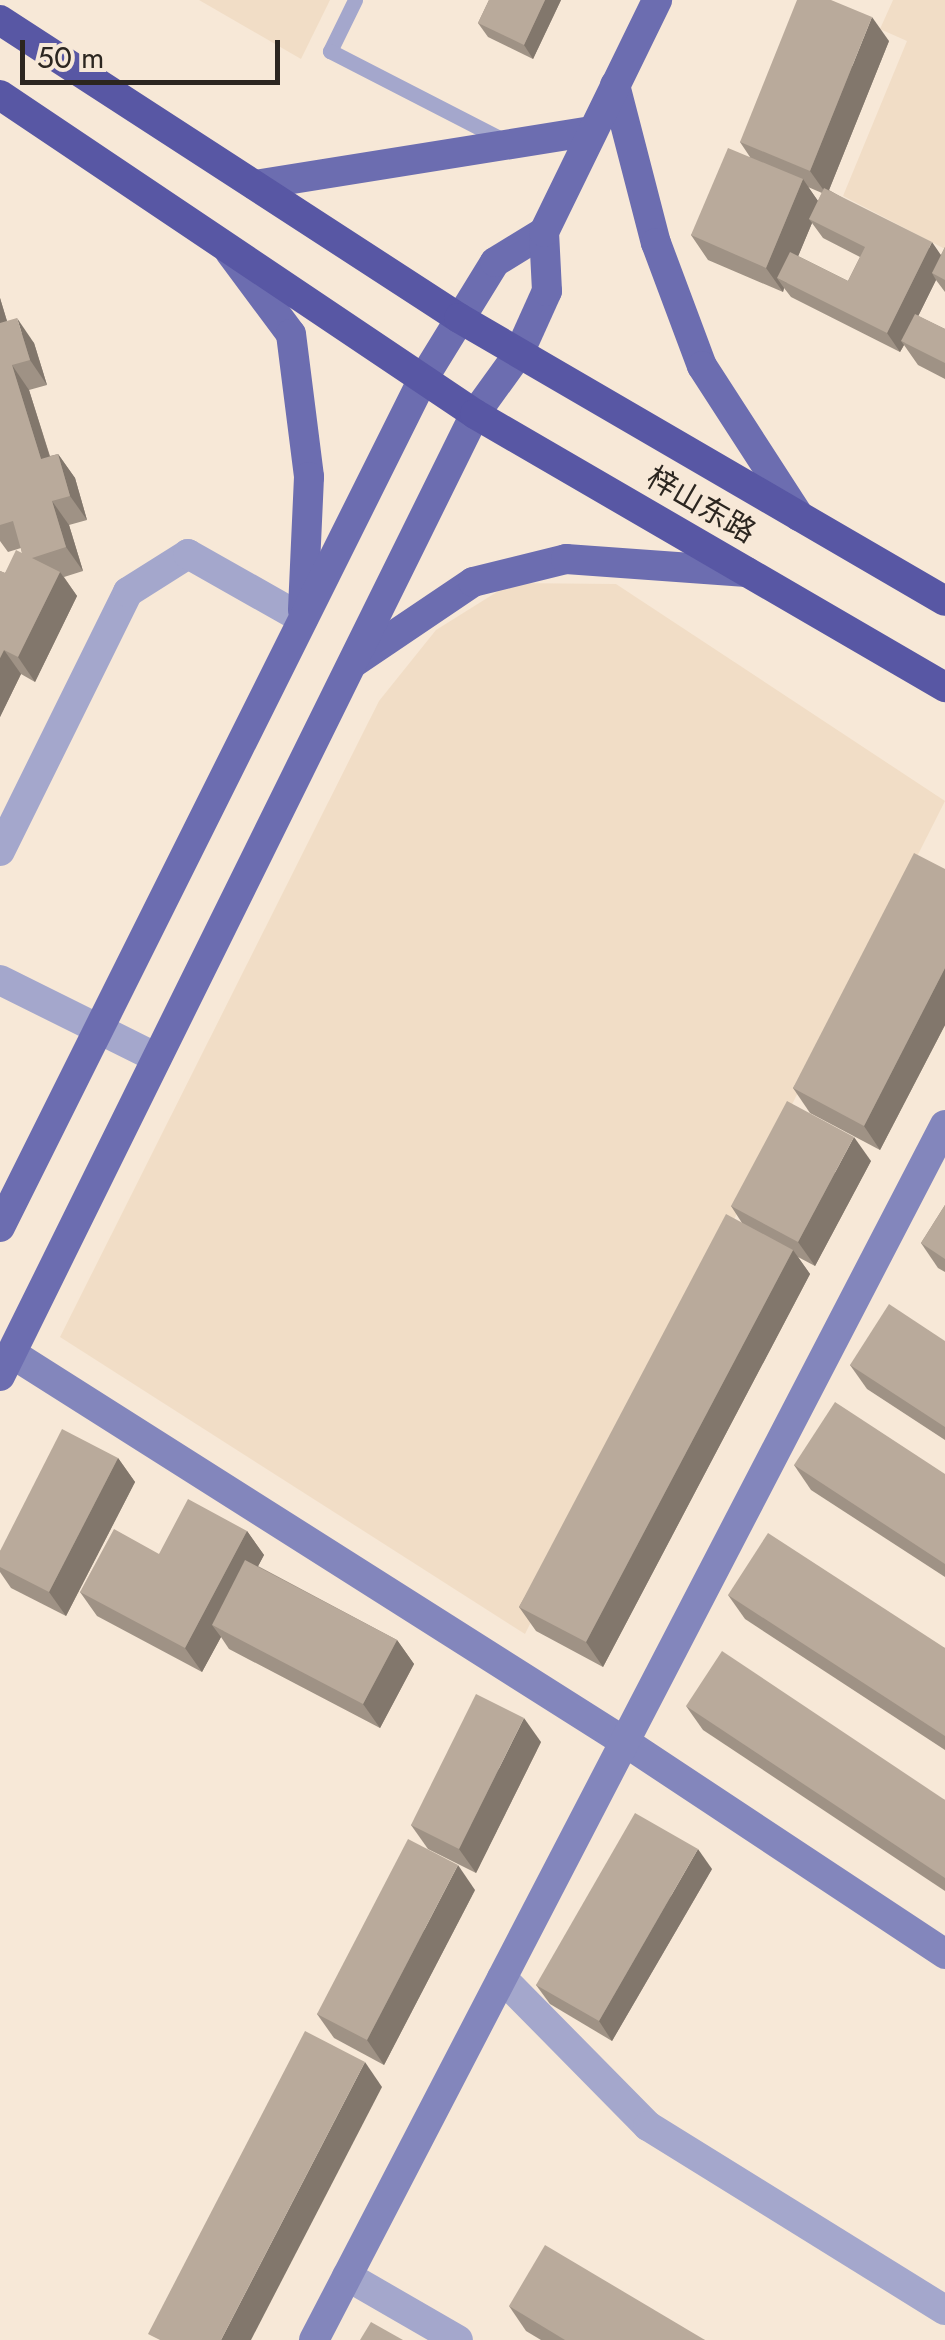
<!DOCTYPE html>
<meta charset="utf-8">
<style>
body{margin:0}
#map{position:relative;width:945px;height:2340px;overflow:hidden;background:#f7e8d7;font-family:Jost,"Noto Sans SC",sans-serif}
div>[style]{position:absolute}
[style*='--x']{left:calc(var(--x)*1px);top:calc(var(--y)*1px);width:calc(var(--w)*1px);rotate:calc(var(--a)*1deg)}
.built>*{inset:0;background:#f1ddc6}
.lane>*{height:15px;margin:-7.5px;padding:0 7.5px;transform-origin:7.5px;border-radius:7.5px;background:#a4a7cc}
.street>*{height:30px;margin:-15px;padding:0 15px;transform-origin:15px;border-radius:15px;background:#a4a7cc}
.secondary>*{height:30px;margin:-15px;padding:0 15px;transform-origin:15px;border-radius:15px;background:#8386bc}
.primary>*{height:30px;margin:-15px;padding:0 15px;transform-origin:15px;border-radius:15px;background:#6c6db0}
.highway>*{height:30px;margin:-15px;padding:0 15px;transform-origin:15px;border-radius:15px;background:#5857a4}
.wall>*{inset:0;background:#9f9285}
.shaded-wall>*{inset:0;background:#82776c}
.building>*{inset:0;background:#b9aa9b}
span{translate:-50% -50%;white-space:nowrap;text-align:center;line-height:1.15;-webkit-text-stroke:8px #f7e8d7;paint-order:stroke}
.street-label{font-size:30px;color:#2c2620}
.scale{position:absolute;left:20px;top:40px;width:260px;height:45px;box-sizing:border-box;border:5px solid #2c2620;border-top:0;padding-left:12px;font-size:30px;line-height:35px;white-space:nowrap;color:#2c2620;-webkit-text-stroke:8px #f7e8d7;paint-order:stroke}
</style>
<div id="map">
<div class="built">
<div style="clip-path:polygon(199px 0,330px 0,301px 59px)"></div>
<div style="clip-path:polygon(893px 0,945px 0,945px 249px,843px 196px,907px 41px,880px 29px)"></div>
<div style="clip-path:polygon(511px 583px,616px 584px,945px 801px,525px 1634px,60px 1337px,379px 701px,436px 630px)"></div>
</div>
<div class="lane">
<div style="--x:355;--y:0;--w:57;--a:116.1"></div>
<div style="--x:330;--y:51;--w:199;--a:27.2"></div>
</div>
<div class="street">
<div style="--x:0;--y:851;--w:289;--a:-63.7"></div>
<div style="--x:128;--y:592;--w:71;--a:-32.3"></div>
<div style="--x:188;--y:554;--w:132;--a:29.5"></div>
<div style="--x:0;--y:980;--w:175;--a:26.4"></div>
<div style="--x:502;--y:1978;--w:208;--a:45.4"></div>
<div style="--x:648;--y:2126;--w:349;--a:31.8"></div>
<div style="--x:347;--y:2276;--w:128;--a:30"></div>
</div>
<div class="secondary">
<div style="--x:11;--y:1353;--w:727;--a:32.36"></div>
<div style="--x:625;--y:1742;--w:384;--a:33.5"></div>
<div style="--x:314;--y:2340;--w:1369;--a:-62.56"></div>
</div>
<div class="primary">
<div style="--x:615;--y:85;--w:163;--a:75.5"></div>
<div style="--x:656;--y:243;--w:131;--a:69.5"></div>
<div style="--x:702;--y:366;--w:179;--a:57.1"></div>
<div style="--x:255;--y:185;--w:342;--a:-9.1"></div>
<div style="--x:230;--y:252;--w:102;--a:53.4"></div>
<div style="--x:291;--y:334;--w:144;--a:82.8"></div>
<div style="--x:309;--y:477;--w:133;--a:92.6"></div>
<div style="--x:353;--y:663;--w:145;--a:-34"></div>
<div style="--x:473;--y:582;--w:96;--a:-13.9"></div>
<div style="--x:566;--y:559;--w:181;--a:4.1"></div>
<div style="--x:0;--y:1227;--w:948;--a:-63.49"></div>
<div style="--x:423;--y:379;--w:137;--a:-58.4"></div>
<div style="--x:495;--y:262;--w:57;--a:-31.5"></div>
<div style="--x:0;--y:1376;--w:1073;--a:-63.72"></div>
<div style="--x:475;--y:414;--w:75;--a:-54.2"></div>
<div style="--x:519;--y:353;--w:68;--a:-65.7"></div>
<div style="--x:547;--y:291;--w:59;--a:-92.9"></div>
<div style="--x:544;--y:232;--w:258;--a:-64"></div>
</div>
<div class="highway">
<div style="--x:0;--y:20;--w:547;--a:32.99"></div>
<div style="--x:459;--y:318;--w:562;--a:30.21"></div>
<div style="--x:0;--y:95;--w:572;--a:33.88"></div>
<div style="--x:475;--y:414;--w:544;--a:30.15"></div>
</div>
<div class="wall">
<div style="clip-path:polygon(489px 0,561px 0,533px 59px,488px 37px,478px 23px)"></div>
<div style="clip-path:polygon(evenodd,889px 41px,829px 190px,941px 255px,945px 247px,945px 292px,936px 280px,918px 316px,945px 329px,945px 379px,918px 365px,904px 345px,900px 352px,791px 297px,784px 288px,783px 292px,708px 260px,691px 235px,750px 157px,740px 142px,889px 41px,808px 187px,822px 193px,818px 201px,808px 187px,889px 41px,812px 223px,823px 238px,860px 257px,848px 281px,798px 256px,812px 223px)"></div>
<div style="clip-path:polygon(0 298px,7px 321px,34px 343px,47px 385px,29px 390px,50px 456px,58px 454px,75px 478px,87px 520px,69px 525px,83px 571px,64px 577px,77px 596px,35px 682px,21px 674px,0 717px,0 571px,5px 573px,22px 553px,21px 548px,8px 552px,0 541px)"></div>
<div style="clip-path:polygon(945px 869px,945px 1025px,880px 1150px,810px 1113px,793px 1088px)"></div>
<div style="clip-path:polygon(871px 1161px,815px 1266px,798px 1257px,810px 1274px,603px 1667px,536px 1631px,519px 1607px,742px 1223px,731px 1206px)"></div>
<div style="clip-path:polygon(945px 1205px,945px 1272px,938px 1268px,921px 1243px)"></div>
<div style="clip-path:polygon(945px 1341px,945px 1440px,867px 1389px,850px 1365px)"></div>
<div style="clip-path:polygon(118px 1458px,135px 1482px,66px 1616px,11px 1588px,0 1572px,0 1551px)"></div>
<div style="clip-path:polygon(794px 1465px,945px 1474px,945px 1577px,811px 1490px)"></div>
<div style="clip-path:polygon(247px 1531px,264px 1555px,258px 1566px,397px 1640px,414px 1664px,380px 1728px,229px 1649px,221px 1637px,202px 1672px,97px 1616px,80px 1592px,159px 1554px)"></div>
<div style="clip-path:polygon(728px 1595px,945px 1648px,945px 1750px,745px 1619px)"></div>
<div style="clip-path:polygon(686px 1706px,945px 1800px,945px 1891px,703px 1730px)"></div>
<div style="clip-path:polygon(541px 1742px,476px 1873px,428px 1849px,411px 1825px)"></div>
<div style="clip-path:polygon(712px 1869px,612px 2041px,550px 2004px,536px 1985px)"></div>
<div style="clip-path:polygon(475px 1890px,384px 2065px,334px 2038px,317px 2014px)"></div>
<div style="clip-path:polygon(509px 2306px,705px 2340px,541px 2340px,526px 2331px)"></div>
</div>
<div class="shaded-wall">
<div style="clip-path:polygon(545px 0,561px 0,533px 59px,524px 45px)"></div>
<div style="clip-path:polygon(872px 17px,889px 41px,827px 195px,810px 171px)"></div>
<div style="clip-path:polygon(803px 179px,820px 204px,809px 219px,812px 223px,787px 283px,777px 278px,784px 288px,783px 292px,766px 268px)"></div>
<div style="clip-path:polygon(932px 242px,945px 261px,932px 273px,936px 280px,905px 343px,901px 341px,904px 345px,900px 352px,887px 333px)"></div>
<div style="clip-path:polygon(0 298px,15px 348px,0 326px)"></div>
<div style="clip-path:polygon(17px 318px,34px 343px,47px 385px,30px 360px)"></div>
<div style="clip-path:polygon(12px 365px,29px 390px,58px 483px,41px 459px)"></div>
<div style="clip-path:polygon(58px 454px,75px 478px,87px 520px,70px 496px)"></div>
<div style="clip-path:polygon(52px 501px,69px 525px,83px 571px,66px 547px)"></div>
<div style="clip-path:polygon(60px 572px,77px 596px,35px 682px,18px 657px)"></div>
<div style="clip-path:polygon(4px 650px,21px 674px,0 717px,0 658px)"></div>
<div style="clip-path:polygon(945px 968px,945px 1025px,880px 1150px,864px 1126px)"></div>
<div style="clip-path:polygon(854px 1137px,871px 1161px,815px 1266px,798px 1242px)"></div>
<div style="clip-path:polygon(793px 1250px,810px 1274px,603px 1667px,586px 1642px)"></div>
<div style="clip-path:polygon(118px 1458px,135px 1482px,66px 1616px,49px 1592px)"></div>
<div style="clip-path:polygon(247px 1531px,264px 1555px,224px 1631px,212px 1625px,221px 1637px,202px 1672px,185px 1648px)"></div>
<div style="clip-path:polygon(397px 1640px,414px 1664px,380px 1728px,363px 1704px)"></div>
<div style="clip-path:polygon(524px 1718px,541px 1742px,476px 1873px,459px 1849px)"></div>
<div style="clip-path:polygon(698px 1849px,712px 1869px,612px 2041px,599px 2021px)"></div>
<div style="clip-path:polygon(458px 1865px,475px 1890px,384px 2065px,367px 2040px)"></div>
<div style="clip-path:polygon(365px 2062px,382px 2087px,251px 2340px,221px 2340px)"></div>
</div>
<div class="building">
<div style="clip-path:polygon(489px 0,545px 0,524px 45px,478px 23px)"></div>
<div style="clip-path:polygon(797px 0,831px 0,872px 17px,810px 171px,740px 142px)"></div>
<div style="clip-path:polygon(728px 148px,803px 179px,766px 268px,691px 235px)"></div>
<div style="clip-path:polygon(824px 188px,932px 242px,887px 333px,777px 278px,790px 252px,848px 281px,865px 247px,809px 219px)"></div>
<div style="clip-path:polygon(945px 247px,945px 280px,932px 273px)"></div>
<div style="clip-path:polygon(915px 314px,945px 329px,945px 363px,901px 341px)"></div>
<div style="clip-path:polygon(17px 318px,30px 360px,12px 365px,41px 459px,58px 454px,70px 496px,52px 501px,66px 547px,32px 558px,60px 572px,18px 657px,4px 650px,0 658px,0 571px,5px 573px,16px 550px,22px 553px,13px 521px,0 525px,0 323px)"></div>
<div style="clip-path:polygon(914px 853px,945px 869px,945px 968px,864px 1126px,793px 1088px)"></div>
<div style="clip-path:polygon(787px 1101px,854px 1137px,798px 1242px,731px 1206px)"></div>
<div style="clip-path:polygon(945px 1205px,945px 1259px,921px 1243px)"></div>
<div style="clip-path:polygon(726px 1214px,793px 1250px,586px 1642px,519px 1607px)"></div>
<div style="clip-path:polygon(889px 1304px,945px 1341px,945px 1427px,850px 1365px)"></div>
<div style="clip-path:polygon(835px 1402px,945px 1474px,945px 1564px,794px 1465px)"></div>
<div style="clip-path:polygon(62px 1429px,118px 1458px,49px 1592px,0 1567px,0 1551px)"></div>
<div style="clip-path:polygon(188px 1499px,247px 1531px,185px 1648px,80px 1592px,114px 1529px,159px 1554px)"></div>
<div style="clip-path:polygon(768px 1533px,945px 1648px,945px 1736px,728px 1595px)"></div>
<div style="clip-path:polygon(245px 1560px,397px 1640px,363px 1704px,212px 1625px)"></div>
<div style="clip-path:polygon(722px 1651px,945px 1800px,945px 1878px,686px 1706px)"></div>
<div style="clip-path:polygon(476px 1694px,524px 1718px,459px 1849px,411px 1825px)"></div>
<div style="clip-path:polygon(635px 1813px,698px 1849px,599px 2021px,536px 1985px)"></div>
<div style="clip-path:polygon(408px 1839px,458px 1865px,367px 2040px,317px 2014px)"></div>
<div style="clip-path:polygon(305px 2031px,365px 2062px,221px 2340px,160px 2340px,148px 2334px)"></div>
<div style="clip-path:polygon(545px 2245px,705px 2340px,565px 2340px,509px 2306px)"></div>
<div style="clip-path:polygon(371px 2322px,403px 2340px,360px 2340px)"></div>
</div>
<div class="street-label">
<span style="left:701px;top:505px;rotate:30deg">梓山东路</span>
</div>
<div class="scale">50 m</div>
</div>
